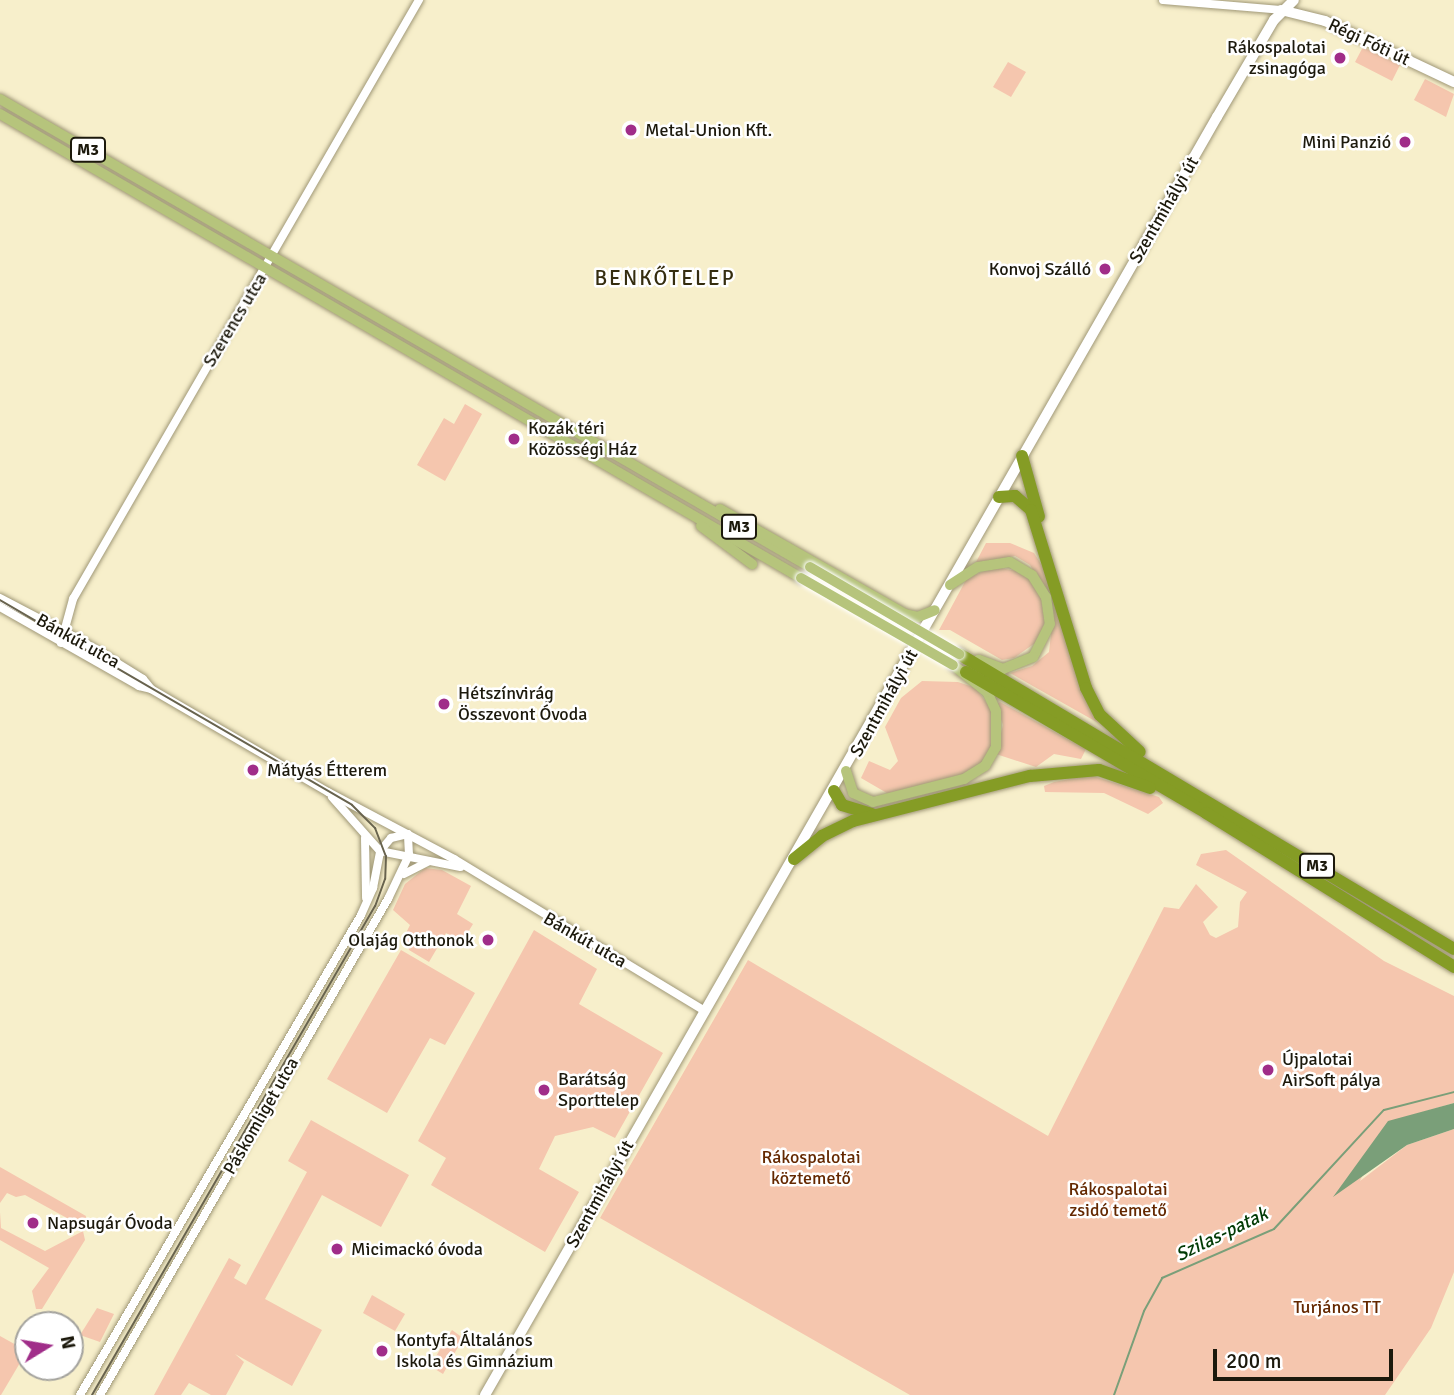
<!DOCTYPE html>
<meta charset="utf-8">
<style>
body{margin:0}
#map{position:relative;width:1454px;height:1395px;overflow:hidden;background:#f7efcb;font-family:Signika,sans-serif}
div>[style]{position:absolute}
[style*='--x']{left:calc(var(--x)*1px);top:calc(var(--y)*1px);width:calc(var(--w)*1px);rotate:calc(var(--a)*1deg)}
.green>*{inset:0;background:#f5c6ae}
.water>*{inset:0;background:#7a9f79}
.stream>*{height:2px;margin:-1px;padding:0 1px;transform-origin:1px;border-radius:1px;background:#7a9f79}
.roads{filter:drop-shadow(0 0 2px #a09877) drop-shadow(0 0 2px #a09877)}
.tertiary>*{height:8px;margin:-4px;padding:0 4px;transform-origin:4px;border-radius:4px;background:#fff}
.secondary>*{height:10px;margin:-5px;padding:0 5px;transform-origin:5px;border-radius:5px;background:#fff}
.primary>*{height:10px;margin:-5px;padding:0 5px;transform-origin:5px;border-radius:5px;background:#b6c47c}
.motorway>*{height:12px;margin:-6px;padding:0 6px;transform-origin:6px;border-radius:6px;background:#859c25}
.tram>*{height:2px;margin:-1px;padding:0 1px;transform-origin:1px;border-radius:1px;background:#68634e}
.bridges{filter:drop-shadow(0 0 2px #fff) drop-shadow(0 0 2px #fff)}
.primary-bridge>*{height:10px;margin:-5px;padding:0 5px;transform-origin:5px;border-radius:5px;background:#b6c47c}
.dots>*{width:19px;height:19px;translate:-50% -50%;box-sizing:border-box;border:4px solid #fff;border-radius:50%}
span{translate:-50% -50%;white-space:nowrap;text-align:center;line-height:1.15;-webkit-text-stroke:5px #fff;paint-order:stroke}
.shield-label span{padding:2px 5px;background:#fff;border:2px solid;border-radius:5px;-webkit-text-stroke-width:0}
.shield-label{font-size:16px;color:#1c190c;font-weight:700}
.street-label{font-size:18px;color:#1c190c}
.poi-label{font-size:18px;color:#1c190c}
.right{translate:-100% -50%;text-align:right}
.left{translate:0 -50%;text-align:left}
.park-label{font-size:18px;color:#642800}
.water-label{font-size:19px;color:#003a04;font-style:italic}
.quarter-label{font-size:21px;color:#352d0f;letter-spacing:2px}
.north{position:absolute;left:14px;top:1311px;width:70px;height:70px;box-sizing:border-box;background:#fff;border:2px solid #a4a39e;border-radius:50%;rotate:79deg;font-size:19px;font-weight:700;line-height:28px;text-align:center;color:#1c190c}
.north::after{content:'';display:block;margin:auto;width:24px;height:32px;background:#a02d89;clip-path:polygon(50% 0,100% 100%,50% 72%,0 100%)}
.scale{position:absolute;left:1213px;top:1349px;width:180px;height:32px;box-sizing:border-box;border:4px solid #1c190c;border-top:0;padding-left:9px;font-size:21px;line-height:24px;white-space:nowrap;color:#1c190c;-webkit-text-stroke:5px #fff;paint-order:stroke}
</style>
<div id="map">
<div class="green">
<div style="clip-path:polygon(1363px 47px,1400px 65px,1392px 81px,1355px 62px)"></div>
<div style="clip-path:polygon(1008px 62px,1026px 72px,1011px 97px,993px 87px)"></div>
<div style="clip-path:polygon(1425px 79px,1454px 94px,1446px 117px,1414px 100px)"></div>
<div style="clip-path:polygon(465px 404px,482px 414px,445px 481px,417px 465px,444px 418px,454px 424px)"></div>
<div style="clip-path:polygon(986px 543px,1010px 543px,1034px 553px,1051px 580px,1109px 729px,1010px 673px,1032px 666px,1049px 652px,1054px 607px,1030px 565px,1015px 556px,975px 564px)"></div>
<div style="clip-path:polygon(994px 567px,1018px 571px,1034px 583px,1042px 593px,1046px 618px,1038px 641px,1014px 658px,1002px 660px,950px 630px,939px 630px,967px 578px)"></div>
<div style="clip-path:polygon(922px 681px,958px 682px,976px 688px,993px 712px,992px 748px,982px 765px,966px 775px,892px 796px,861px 778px,869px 761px,890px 770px,898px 761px,885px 727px,901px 698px)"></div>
<div style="clip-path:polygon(1000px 702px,1086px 749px,1081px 759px,1054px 754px,1036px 767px,996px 754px,1003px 725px,996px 704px)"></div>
<div style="clip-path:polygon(1090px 775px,1159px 797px,1163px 803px,1148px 814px,1104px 793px,1045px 792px,1044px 786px,1054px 782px)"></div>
<div style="clip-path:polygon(1226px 850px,1384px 961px,1454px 996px,1454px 1103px,1388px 1122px,1360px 1181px,1407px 1145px,1454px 1129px,1454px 1272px,1431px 1328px,1385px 1395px,910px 1395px,600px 1218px,748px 960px,1048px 1136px,1164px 907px,1179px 909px,1196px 884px,1218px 907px,1203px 922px,1210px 935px,1216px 938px,1238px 927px,1240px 902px,1247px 892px,1196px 865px,1201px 854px)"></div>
<div style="clip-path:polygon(425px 868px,442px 870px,471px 886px,457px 914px,473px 924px,462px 942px,446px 933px,429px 962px,409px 950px,405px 935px,410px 925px,393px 910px,405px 884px)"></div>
<div style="clip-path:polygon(534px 930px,597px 969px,579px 1004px,663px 1053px,615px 1138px,593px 1127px,555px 1136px,539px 1169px,579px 1192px,545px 1252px,431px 1185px,446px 1158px,418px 1141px)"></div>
<div style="clip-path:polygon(401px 950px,475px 993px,445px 1045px,430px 1038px,387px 1113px,327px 1079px)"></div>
<div style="clip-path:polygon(311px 1120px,409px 1175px,381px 1227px,322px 1195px,265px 1299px,322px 1330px,292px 1386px,235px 1354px,244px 1362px,226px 1395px,211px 1395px,189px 1383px,181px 1395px,154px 1395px,229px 1258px,241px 1265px,234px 1278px,246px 1285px,307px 1172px,288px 1161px)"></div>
<div style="clip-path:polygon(0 1167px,86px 1216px,85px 1221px,76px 1223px,25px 1195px,16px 1197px,7px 1193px,0 1203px)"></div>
<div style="clip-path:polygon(0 1212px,1px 1228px,45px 1251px,83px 1231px,85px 1240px,42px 1309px,36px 1309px,32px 1291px,49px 1268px,0 1240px)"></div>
<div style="clip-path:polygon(372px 1295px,405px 1314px,395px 1331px,363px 1313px)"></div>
<div style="clip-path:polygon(97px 1308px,114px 1314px,100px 1342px,80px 1335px)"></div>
<div style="clip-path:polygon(452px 1330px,463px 1338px,443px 1374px,430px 1366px)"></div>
<div style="clip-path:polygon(0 1336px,27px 1351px,1px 1395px,0 1395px)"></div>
</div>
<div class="water">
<div style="clip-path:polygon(1454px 1103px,1454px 1129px,1407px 1145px,1333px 1197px,1388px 1121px)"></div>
</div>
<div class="stream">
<div style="--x:1114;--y:1395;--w:89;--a:-70.3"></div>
<div style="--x:1144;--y:1311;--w:38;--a:-61"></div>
<div style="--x:1162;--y:1278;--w:122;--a:-23.6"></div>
<div style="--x:1274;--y:1229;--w:162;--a:-47.3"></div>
<div style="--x:1384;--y:1110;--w:72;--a:-14.4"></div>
</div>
<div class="roads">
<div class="tertiary">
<div style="--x:1163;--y:0;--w:118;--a:4.8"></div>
<div style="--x:0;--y:598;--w:90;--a:27.7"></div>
<div style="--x:80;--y:640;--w:74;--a:31.8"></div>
<div style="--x:143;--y:679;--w:13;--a:51"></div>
<div style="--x:151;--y:689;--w:205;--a:30.2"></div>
<div style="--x:328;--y:792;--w:143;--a:28"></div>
<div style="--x:454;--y:859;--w:291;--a:31.2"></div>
<div style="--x:0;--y:607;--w:160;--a:29.6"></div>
<div style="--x:139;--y:686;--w:12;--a:14"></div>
<div style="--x:61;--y:643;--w:46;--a:-74.7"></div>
<div style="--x:73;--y:599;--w:692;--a:-59.99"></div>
<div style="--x:332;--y:797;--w:72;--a:48.4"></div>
<div style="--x:380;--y:851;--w:82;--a:11.3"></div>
<div style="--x:365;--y:838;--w:60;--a:89"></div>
<div style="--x:404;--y:874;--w:28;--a:-27"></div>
<div style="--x:80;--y:1395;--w:556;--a:-59.65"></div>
<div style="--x:361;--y:915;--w:30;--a:-66"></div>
<div style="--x:373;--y:888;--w:38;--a:-79"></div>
<div style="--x:380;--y:851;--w:17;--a:-50"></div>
<div style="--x:391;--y:838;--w:17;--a:-13"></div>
<div style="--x:100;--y:1395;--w:574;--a:-59.86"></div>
<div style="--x:388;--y:899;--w:49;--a:-64.5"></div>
<div style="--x:409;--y:855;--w:21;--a:-93"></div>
</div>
<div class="secondary">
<div style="--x:1281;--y:10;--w:45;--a:14"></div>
<div style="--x:1325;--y:21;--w:143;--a:25.3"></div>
<div style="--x:485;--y:1395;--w:1473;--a:-60.2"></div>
<div style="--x:1217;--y:117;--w:113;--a:-59.6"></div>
<div style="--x:1274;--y:20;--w:28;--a:-45"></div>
</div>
<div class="primary">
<div style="--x:0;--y:99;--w:935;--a:30.02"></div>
<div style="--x:0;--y:114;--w:926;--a:30.08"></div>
<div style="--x:720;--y:509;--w:213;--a:29.6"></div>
<div style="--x:905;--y:614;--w:13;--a:13"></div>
<div style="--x:918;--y:617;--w:18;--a:-22"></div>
<div style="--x:701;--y:526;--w:64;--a:36.7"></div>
<div style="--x:950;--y:585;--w:33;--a:-33"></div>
<div style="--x:978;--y:567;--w:32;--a:-9"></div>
<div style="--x:1010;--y:562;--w:26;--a:31"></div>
<div style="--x:1032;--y:575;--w:26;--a:58"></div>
<div style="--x:1046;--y:597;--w:27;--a:82"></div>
<div style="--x:1050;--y:624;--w:37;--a:117"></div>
<div style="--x:1033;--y:657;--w:32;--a:158"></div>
<div style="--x:1003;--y:669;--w:26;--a:-159"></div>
<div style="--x:846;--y:771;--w:23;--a:72"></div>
<div style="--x:853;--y:793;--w:22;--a:24"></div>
<div style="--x:873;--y:802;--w:94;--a:-14.2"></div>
<div style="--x:964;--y:779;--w:25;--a:-32"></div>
<div style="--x:985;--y:766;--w:22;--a:-60"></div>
<div style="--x:996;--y:747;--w:36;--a:-90"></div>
<div style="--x:996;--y:711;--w:21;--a:-115"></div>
<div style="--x:987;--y:692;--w:43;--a:-141.5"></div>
</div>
<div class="motorway">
<div style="--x:1022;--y:456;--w:63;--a:74.4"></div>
<div style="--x:999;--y:497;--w:16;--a:-4"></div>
<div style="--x:1015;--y:496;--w:21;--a:41"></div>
<div style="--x:1031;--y:510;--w:186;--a:72.8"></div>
<div style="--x:1086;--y:688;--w:30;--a:63"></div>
<div style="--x:1100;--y:715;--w:54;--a:42.8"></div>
<div style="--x:959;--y:654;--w:576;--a:30.79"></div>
<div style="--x:966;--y:672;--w:278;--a:30.4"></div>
<div style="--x:1206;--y:813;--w:292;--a:31.8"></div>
<div style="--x:834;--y:791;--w:16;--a:60"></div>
<div style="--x:842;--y:805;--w:31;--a:17"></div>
<div style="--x:794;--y:859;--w:36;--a:-39"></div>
<div style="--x:822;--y:836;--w:34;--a:-26"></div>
<div style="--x:853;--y:821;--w:183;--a:-14.3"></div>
<div style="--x:1030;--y:776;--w:69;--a:-5"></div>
<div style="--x:1099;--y:770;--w:54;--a:19.4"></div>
</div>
</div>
<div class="tram">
<div style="--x:0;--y:600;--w:407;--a:30.2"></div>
<div style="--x:352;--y:805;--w:33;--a:45"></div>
<div style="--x:375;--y:828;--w:30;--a:69"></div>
<div style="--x:386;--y:856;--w:23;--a:92"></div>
<div style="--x:385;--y:879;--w:29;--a:110"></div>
<div style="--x:375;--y:906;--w:565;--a:120.06"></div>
</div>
<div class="bridges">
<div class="primary-bridge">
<div style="--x:810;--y:567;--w:173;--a:30.3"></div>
<div style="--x:801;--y:578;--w:175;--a:29.8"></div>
</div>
</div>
<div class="dots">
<div style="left:1340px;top:58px;background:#a02d89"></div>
<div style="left:631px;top:130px;background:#a02d89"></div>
<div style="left:1405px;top:142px;background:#a02d89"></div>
<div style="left:1105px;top:269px;background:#a02d89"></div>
<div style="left:514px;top:439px;background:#a02d89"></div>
<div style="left:444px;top:704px;background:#a02d89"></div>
<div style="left:253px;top:770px;background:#a02d89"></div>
<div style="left:488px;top:940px;background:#a02d89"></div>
<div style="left:1268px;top:1070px;background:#a02d89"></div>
<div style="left:544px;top:1090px;background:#a02d89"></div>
<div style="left:33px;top:1223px;background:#a02d89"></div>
<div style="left:337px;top:1249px;background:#a02d89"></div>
<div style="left:382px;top:1351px;background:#a02d89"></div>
</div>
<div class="shield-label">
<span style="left:88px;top:150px">M3</span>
<span style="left:739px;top:527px">M3</span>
<span style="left:1317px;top:866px">M3</span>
</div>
<div class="street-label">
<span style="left:1369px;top:42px;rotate:25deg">Régi Fóti út</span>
<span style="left:1164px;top:210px;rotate:-60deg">Szentmihályi út</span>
<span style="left:235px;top:320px;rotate:-59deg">Szerencs utca</span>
<span style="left:78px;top:641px;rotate:29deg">Bánkút utca</span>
<span style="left:884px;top:703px;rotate:-61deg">Szentmihályi út</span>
<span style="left:585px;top:940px;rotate:30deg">Bánkút utca</span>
<span style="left:261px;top:1116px;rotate:-60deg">Páskomliget utca</span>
<span style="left:600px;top:1194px;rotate:-61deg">Szentmihályi út</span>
</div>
<div class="poi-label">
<span class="right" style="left:1326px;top:58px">Rákospalotai<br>zsinagóga</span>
<span class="left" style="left:645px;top:130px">Metal-Union Kft.</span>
<span class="right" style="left:1391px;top:142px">Mini Panzió</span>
<span class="right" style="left:1091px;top:269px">Konvoj Szálló</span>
<span class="left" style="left:528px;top:439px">Kozák téri<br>Közösségi Ház</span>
<span class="left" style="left:458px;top:704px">Hétszínvirág<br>Összevont Óvoda</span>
<span class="left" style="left:267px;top:770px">Mátyás Étterem</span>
<span class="right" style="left:474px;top:940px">Olajág Otthonok</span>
<span class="left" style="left:1282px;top:1070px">Újpalotai<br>AirSoft pálya</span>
<span class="left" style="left:558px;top:1090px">Barátság<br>Sporttelep</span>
<span class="left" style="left:47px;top:1223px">Napsugár Óvoda</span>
<span class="left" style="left:351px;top:1249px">Micimackó óvoda</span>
<span class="left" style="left:396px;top:1351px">Kontyfa Általános<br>Iskola és Gimnázium</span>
</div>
<div class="park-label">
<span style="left:811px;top:1168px">Rákospalotai<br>köztemető</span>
<span style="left:1118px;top:1200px">Rákospalotai<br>zsidó temető</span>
<span style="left:1337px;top:1307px">Turjános TT</span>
</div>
<div class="water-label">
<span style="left:1222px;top:1235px;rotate:-26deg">Szilas-patak</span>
</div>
<div class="quarter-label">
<span style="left:665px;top:278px">BENKŐTELEP</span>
</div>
<div class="north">N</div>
<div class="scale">200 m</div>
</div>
